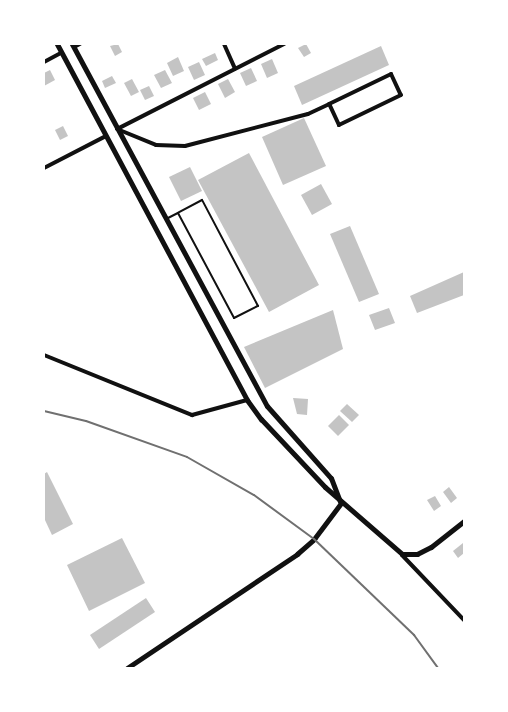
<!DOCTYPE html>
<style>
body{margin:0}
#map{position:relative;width:508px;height:712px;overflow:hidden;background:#fff;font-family:Commissioner,sans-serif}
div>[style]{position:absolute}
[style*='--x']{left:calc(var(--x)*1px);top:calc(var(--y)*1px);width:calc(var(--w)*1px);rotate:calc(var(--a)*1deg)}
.building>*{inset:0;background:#c4c4c4}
.service>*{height:2px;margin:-1px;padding:0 1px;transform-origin:1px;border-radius:1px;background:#111}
.minor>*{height:4px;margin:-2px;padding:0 2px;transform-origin:2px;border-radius:2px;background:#111}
.tertiary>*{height:5px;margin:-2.5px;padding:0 2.5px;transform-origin:2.5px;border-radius:2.5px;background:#111}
.rail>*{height:2px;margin:-1px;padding:0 1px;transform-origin:1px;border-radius:1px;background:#707070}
span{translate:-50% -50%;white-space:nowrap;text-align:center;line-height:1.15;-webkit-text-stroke:4.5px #fff;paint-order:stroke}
.frame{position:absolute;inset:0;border:45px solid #fff;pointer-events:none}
</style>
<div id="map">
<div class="building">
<div style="clip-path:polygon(118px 44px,122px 52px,115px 56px,110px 46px)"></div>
<div style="clip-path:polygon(306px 44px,311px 53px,304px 57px,298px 48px)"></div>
<div style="clip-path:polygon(381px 46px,389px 65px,302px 105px,294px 86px)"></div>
<div style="clip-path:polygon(215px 53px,218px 60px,206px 66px,202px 59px)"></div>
<div style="clip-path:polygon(178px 57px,184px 71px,173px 76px,167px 63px)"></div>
<div style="clip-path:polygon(272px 59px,278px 73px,267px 78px,261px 64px)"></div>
<div style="clip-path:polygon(199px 62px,205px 75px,194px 80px,188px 67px)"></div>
<div style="clip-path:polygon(251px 68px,257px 81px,246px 86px,240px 73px)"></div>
<div style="clip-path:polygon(50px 70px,55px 80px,44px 86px,44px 73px)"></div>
<div style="clip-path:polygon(165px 70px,172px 83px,161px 88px,154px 75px)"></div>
<div style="clip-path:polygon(112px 76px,116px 83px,105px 88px,102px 81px)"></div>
<div style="clip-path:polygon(132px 79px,139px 92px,131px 96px,124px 83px)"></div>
<div style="clip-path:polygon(228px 79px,235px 92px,225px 98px,218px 84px)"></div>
<div style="clip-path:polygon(149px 86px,154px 96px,145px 100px,140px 90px)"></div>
<div style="clip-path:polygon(205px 92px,211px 104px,199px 110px,193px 98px)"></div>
<div style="clip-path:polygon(304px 118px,326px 166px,283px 185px,262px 137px)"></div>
<div style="clip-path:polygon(63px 126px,68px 136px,60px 140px,55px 130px)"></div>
<div style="clip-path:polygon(249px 153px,319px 285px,269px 312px,198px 180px)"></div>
<div style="clip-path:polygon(190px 167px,202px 191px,181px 201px,169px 177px)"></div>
<div style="clip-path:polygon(321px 184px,332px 204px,312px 215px,301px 195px)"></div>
<div style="clip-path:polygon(350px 226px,379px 294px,359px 302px,330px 234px)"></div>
<div style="clip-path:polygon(464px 272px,464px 295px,417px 313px,410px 296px)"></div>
<div style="clip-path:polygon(389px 308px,395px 323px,375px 330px,369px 315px)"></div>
<div style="clip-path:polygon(333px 310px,343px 349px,265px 388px,244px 347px)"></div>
<div style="clip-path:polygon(293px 398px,308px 399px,307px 415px,297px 414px)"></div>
<div style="clip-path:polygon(347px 404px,359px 415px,352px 422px,340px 411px)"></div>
<div style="clip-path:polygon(339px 415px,349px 425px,338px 436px,328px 426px)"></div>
<div style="clip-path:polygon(47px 472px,73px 524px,52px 535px,44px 518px,44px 474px)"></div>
<div style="clip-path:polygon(449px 487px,457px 498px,451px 503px,443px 492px)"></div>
<div style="clip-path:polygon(435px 496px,441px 506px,434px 511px,427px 500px)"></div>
<div style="clip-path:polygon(122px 538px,145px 583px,89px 611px,67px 565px)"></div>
<div style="clip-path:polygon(463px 543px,464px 553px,458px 558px,453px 551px)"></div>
<div style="clip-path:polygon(146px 598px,155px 612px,99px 649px,90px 635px)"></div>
</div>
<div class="service">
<div style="--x:168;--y:218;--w:11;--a:-27"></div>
<div style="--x:178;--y:213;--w:119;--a:61.9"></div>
<div style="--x:234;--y:318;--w:27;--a:-27"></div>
<div style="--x:258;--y:306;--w:120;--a:-117.8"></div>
<div style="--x:202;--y:200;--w:27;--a:152"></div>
</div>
<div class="minor">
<div style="--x:224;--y:44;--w:27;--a:66"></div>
<div style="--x:284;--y:44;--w:187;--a:153"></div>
<div style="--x:117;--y:129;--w:42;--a:22.3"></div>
<div style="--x:156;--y:145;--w:29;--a:2"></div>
<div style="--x:185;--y:146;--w:127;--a:-14.6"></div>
<div style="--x:308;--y:114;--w:23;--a:-25"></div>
<div style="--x:329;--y:104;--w:69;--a:-25.8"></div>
<div style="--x:391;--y:74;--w:23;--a:65"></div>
<div style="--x:401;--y:95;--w:69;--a:154.2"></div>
<div style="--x:339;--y:125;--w:23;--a:-115"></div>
<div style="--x:74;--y:47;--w:7;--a:-27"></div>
<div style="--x:44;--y:62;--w:19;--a:-28"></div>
<div style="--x:44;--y:168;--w:70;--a:-27.3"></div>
<div style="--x:44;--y:355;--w:160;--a:22.1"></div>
<div style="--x:192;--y:415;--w:57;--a:-15.3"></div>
<div style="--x:402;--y:555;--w:90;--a:46.4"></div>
</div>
<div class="tertiary">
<div style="--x:57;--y:44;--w:404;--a:61.9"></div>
<div style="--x:247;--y:400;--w:24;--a:54"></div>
<div style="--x:261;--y:419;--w:93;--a:46.7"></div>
<div style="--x:325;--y:487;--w:102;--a:41"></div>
<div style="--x:402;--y:554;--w:15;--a:0"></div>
<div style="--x:417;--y:554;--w:16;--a:-27"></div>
<div style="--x:431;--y:547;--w:42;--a:-38.2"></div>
<div style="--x:72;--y:44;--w:411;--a:61.7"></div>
<div style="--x:267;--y:406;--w:96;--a:48.4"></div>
<div style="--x:331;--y:478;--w:25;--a:69"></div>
<div style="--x:127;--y:668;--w:205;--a:-33.8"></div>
<div style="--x:297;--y:554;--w:23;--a:-41"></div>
<div style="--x:314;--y:539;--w:45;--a:-53.1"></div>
</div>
<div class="rail">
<div style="--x:44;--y:411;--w:43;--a:13.4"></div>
<div style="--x:86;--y:421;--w:107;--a:19.6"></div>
<div style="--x:187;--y:457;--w:77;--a:29.6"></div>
<div style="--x:254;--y:495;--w:74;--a:36.3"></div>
<div style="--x:314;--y:539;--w:139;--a:43.8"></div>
<div style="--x:414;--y:635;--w:41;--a:54"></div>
</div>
<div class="frame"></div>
</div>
